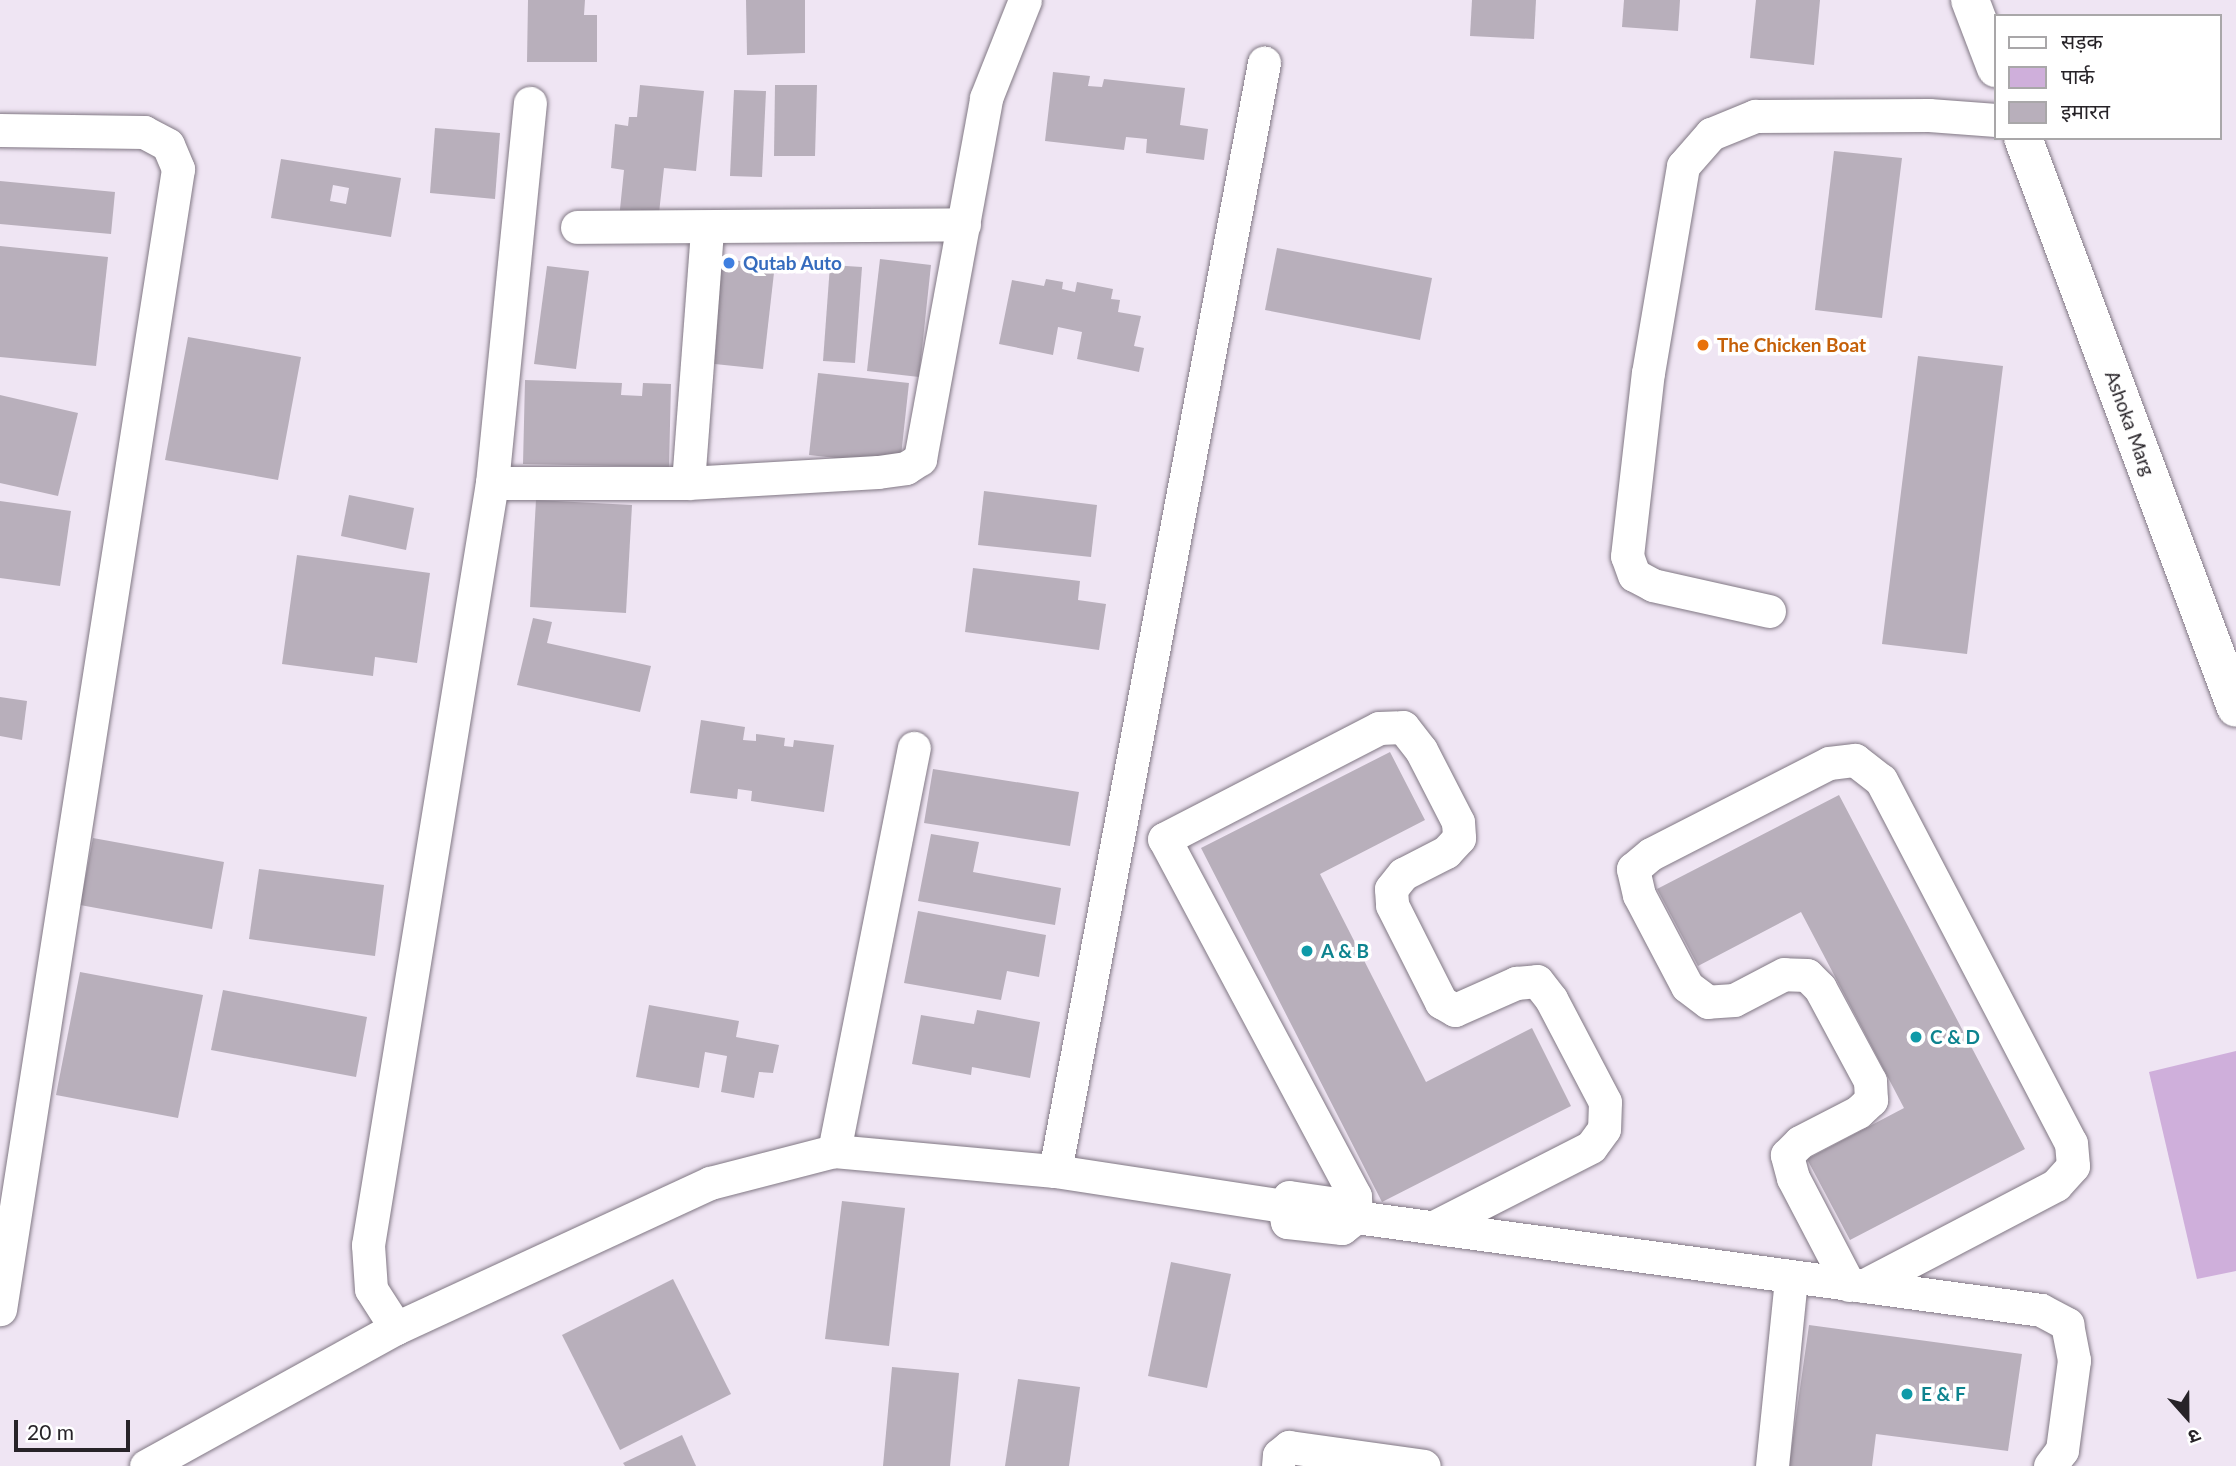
<!DOCTYPE html>
<meta charset="utf-8">
<style>
body{margin:0}
#map{position:relative;width:2236px;height:1466px;overflow:hidden;background:#efe5f3;font-family:Lato,"Noto Sans Devanagari",sans-serif}
div>[style]{position:absolute}
[style*='--x']{left:calc(var(--x)*1px);top:calc(var(--y)*1px);width:calc(var(--w)*1px);rotate:calc(var(--a)*1deg)}
.green>*{inset:0;background:#cfafdb}
.building>*{inset:0;background:#b8afbb}
.roads{filter:drop-shadow(0 0 2px #817884) drop-shadow(0 0 2px #817884)}
.street>*{height:33px;margin:-16.5px;padding:0 16.5px;transform-origin:16.5px;border-radius:16.5px;background:#fff}
.secondary>*{height:38px;margin:-19px;padding:0 19px;transform-origin:19px;border-radius:19px;background:#fff}
.dots>*{width:19px;height:19px;translate:-50% -50%;box-sizing:border-box;border:4px solid #fff;border-radius:50%}
span{translate:-50% -50%;white-space:nowrap;text-align:center;line-height:1.15;-webkit-text-stroke:7px #fff;paint-order:stroke}
.shop-label{font-size:19px;color:#366cbe;font-weight:700}
.left{translate:0 -50%;text-align:left}
.food-label{font-size:19px;color:#c56008;font-weight:700}
.street-label{font-size:19px;color:#272328}
.culture-label{font-size:19px;color:#0d838f;font-weight:700}
.legend{position:absolute;left:1994px;top:14px;width:228px;height:126px;box-sizing:border-box;background:#fff;border:2px solid #a9a7a9;margin:0;padding:9px 12px;list-style:none;font-size:21px;color:#272328}
.legend li{display:flex;align-items:center;gap:14px;height:35px}
.legend b{width:35px;border:2px solid #a9a7a9}
.north{position:absolute;left:2152px;top:1382px;width:70px;height:70px;-webkit-text-stroke:5px #fff;paint-order:stroke;rotate:159deg;font-size:19px;font-weight:700;line-height:28px;text-align:center;color:#272328}
.north::after{content:'';display:block;margin:auto;width:24px;height:32px;background:#272328;clip-path:polygon(50% 0,100% 100%,50% 72%,0 100%)}
.scale{position:absolute;left:14px;top:1420px;width:116px;height:32px;box-sizing:border-box;border:4px solid #272328;border-top:0;padding-left:9px;font-size:21px;line-height:24px;white-space:nowrap;color:#272328;-webkit-text-stroke:5px #fff;paint-order:stroke}
</style>
<div id="map">
<div class="green">
<div style="clip-path:polygon(2236px 1051px,2236px 1271px,2197px 1279px,2149px 1072px)"></div>
</div>
<div class="building">
<div style="clip-path:polygon(528px 0,585px 0,584px 15px,597px 15px,597px 62px,527px 62px)"></div>
<div style="clip-path:polygon(746px 0,805px 0,805px 53px,747px 55px)"></div>
<div style="clip-path:polygon(1472px 0,1536px 0,1534px 39px,1470px 36px)"></div>
<div style="clip-path:polygon(1624px 0,1680px 0,1678px 31px,1622px 27px)"></div>
<div style="clip-path:polygon(1756px 0,1820px 0,1814px 65px,1750px 58px)"></div>
<div style="clip-path:polygon(1053px 72px,1090px 76px,1088px 86px,1102px 87px,1104px 79px,1185px 88px,1180px 125px,1208px 129px,1204px 160px,1146px 153px,1147px 139px,1126px 137px,1124px 150px,1045px 141px)"></div>
<div style="clip-path:polygon(640px 85px,704px 91px,696px 171px,664px 168px,658px 222px,619px 219px,624px 170px,611px 168px,615px 124px,628px 126px,629px 117px,637px 117px)"></div>
<div style="clip-path:polygon(775px 85px,817px 85px,815px 156px,774px 156px)"></div>
<div style="clip-path:polygon(734px 90px,766px 91px,762px 177px,730px 176px)"></div>
<div style="clip-path:polygon(435px 128px,500px 133px,495px 199px,430px 193px)"></div>
<div style="clip-path:polygon(1834px 151px,1902px 158px,1882px 318px,1815px 310px)"></div>
<div style="clip-path:polygon(evenodd,281px 159px,401px 178px,391px 237px,271px 218px,281px 159px,333px 185px,349px 188px,346px 204px,330px 201px,333px 185px)"></div>
<div style="clip-path:polygon(0 181px,115px 192px,111px 234px,0 224px)"></div>
<div style="clip-path:polygon(0 246px,108px 257px,96px 366px,0 357px)"></div>
<div style="clip-path:polygon(1277px 248px,1432px 278px,1420px 340px,1265px 310px)"></div>
<div style="clip-path:polygon(717px 259px,775px 264px,763px 369px,705px 363px)"></div>
<div style="clip-path:polygon(880px 259px,931px 265px,919px 377px,867px 371px)"></div>
<div style="clip-path:polygon(830px 265px,862px 267px,855px 363px,823px 361px)"></div>
<div style="clip-path:polygon(547px 266px,589px 271px,576px 369px,534px 364px)"></div>
<div style="clip-path:polygon(1046px 279px,1063px 282px,1062px 289px,1075px 292px,1077px 282px,1113px 289px,1111px 299px,1120px 300px,1118px 312px,1141px 316px,1134px 346px,1144px 348px,1139px 372px,1077px 359px,1082px 332px,1058px 327px,1053px 355px,999px 344px,1012px 280px,1044px 286px)"></div>
<div style="clip-path:polygon(188px 337px,301px 357px,278px 480px,165px 460px)"></div>
<div style="clip-path:polygon(1918px 356px,2003px 366px,1967px 654px,1882px 644px)"></div>
<div style="clip-path:polygon(818px 373px,909px 383px,900px 465px,809px 455px)"></div>
<div style="clip-path:polygon(525px 380px,622px 383px,621px 395px,642px 396px,643px 383px,671px 384px,669px 467px,523px 464px)"></div>
<div style="clip-path:polygon(0 395px,78px 413px,58px 496px,0 483px)"></div>
<div style="clip-path:polygon(984px 491px,1097px 505px,1091px 557px,978px 545px)"></div>
<div style="clip-path:polygon(349px 495px,414px 508px,406px 550px,341px 536px)"></div>
<div style="clip-path:polygon(536px 500px,632px 505px,626px 613px,530px 607px)"></div>
<div style="clip-path:polygon(0 501px,71px 511px,60px 586px,0 578px)"></div>
<div style="clip-path:polygon(297px 555px,430px 573px,417px 663px,375px 657px,373px 676px,282px 664px)"></div>
<div style="clip-path:polygon(973px 568px,1080px 581px,1078px 600px,1106px 604px,1099px 650px,965px 632px)"></div>
<div style="clip-path:polygon(533px 618px,552px 622px,547px 643px,651px 666px,640px 712px,517px 685px)"></div>
<div style="clip-path:polygon(0 697px,27px 701px,22px 740px,0 736px)"></div>
<div style="clip-path:polygon(701px 720px,745px 727px,743px 740px,756px 741px,756px 734px,785px 738px,784px 746px,793px 747px,794px 740px,834px 745px,824px 812px,751px 801px,752px 791px,738px 789px,737px 799px,690px 793px)"></div>
<div style="clip-path:polygon(1390px 752px,1425px 820px,1320px 874px,1426px 1082px,1532px 1028px,1571px 1106px,1382px 1202px,1201px 848px)"></div>
<div style="clip-path:polygon(933px 769px,1079px 792px,1070px 846px,924px 823px)"></div>
<div style="clip-path:polygon(1839px 795px,2025px 1149px,1850px 1240px,1807px 1159px,1904px 1108px,1801px 912px,1698px 966px,1657px 889px)"></div>
<div style="clip-path:polygon(931px 834px,979px 842px,973px 872px,1061px 888px,1055px 925px,918px 901px)"></div>
<div style="clip-path:polygon(93px 838px,224px 862px,212px 929px,80px 905px)"></div>
<div style="clip-path:polygon(259px 869px,384px 885px,375px 956px,249px 939px)"></div>
<div style="clip-path:polygon(918px 911px,1046px 935px,1039px 977px,1007px 971px,1001px 1000px,904px 983px)"></div>
<div style="clip-path:polygon(80px 972px,203px 995px,178px 1118px,56px 1095px)"></div>
<div style="clip-path:polygon(223px 990px,367px 1017px,356px 1077px,211px 1050px)"></div>
<div style="clip-path:polygon(649px 1005px,739px 1021px,736px 1037px,779px 1045px,773px 1073px,759px 1072px,754px 1098px,721px 1092px,727px 1056px,705px 1052px,699px 1088px,636px 1077px)"></div>
<div style="clip-path:polygon(977px 1010px,1040px 1022px,1030px 1078px,972px 1067px,971px 1075px,912px 1064px,921px 1015px,974px 1024px)"></div>
<div style="clip-path:polygon(842px 1201px,905px 1208px,889px 1346px,825px 1339px)"></div>
<div style="clip-path:polygon(1171px 1262px,1231px 1274px,1207px 1388px,1148px 1376px)"></div>
<div style="clip-path:polygon(673px 1279px,731px 1394px,620px 1450px,562px 1335px)"></div>
<div style="clip-path:polygon(1809px 1325px,2022px 1354px,2008px 1451px,1876px 1434px,1872px 1466px,1789px 1466px)"></div>
<div style="clip-path:polygon(892px 1367px,959px 1373px,950px 1466px,883px 1466px)"></div>
<div style="clip-path:polygon(1018px 1379px,1080px 1387px,1069px 1466px,1005px 1466px)"></div>
<div style="clip-path:polygon(682px 1435px,696px 1466px,625px 1466px,623px 1463px)"></div>
</div>
<div class="roads">
<div class="street">
<div style="--x:0;--y:130;--w:144;--a:0.8"></div>
<div style="--x:144;--y:132;--w:27;--a:28"></div>
<div style="--x:168;--y:145;--w:26;--a:67"></div>
<div style="--x:178;--y:169;--w:1154;--a:98.87"></div>
<div style="--x:577;--y:227;--w:387;--a:-0.4"></div>
<div style="--x:492;--y:483;--w:196;--a:0"></div>
<div style="--x:688;--y:483;--w:255;--a:-85.7"></div>
<div style="--x:688;--y:483;--w:190;--a:-3.3"></div>
<div style="--x:878;--y:472;--w:28;--a:-8"></div>
<div style="--x:906;--y:468;--w:17;--a:-33"></div>
<div style="--x:920;--y:459;--w:367;--a:-79.6"></div>
<div style="--x:986;--y:98;--w:105;--a:-68.3"></div>
<div style="--x:1769;--y:611;--w:119;--a:-167.4"></div>
<div style="--x:1653;--y:585;--w:21;--a:-152"></div>
<div style="--x:1634;--y:575;--w:20;--a:-110"></div>
<div style="--x:1627;--y:556;--w:184;--a:-83.5"></div>
<div style="--x:1648;--y:373;--w:210;--a:-80.4"></div>
<div style="--x:1683;--y:166;--w:43;--a:-48.8"></div>
<div style="--x:1711;--y:134;--w:48;--a:-22.2"></div>
<div style="--x:1755;--y:116;--w:174;--a:-0.3"></div>
<div style="--x:1929;--y:115;--w:67;--a:4.3"></div>
<div style="--x:834;--y:1151;--w:411;--a:-78.8"></div>
<div style="--x:1055;--y:1171;--w:1128;--a:-79.32"></div>
<div style="--x:1356;--y:1217;--w:21;--a:-93"></div>
<div style="--x:1355;--y:1196;--w:405;--a:-118.1"></div>
<div style="--x:1164;--y:839;--w:242;--a:-27.3"></div>
<div style="--x:1379;--y:728;--w:24;--a:-2"></div>
<div style="--x:1403;--y:727;--w:29;--a:52"></div>
<div style="--x:1421;--y:750;--w:81;--a:62.8"></div>
<div style="--x:1458;--y:822;--w:16;--a:86"></div>
<div style="--x:1459;--y:838;--w:19;--a:133"></div>
<div style="--x:1446;--y:852;--w:48;--a:152.9"></div>
<div style="--x:1403;--y:874;--w:19;--a:129"></div>
<div style="--x:1391;--y:889;--w:16;--a:86"></div>
<div style="--x:1392;--y:905;--w:109;--a:63.2"></div>
<div style="--x:1441;--y:1002;--w:16;--a:30"></div>
<div style="--x:1455;--y:1010;--w:67;--a:-23.9"></div>
<div style="--x:1516;--y:983;--w:21;--a:-5"></div>
<div style="--x:1537;--y:981;--w:23;--a:52"></div>
<div style="--x:1551;--y:999;--w:116;--a:62.3"></div>
<div style="--x:1605;--y:1102;--w:27;--a:92"></div>
<div style="--x:1604;--y:1129;--w:22;--a:126"></div>
<div style="--x:1591;--y:1147;--w:174;--a:153"></div>
<div style="--x:1356;--y:1217;--w:18;--a:142"></div>
<div style="--x:1342;--y:1228;--w:55;--a:-173.8"></div>
<div style="--x:1287;--y:1222;--w:16;--a:-101"></div>
<div style="--x:1284;--y:1206;--w:10;--a:-61"></div>
<div style="--x:1289;--y:1197;--w:56;--a:8.3"></div>
<div style="--x:1344;--y:1205;--w:17;--a:45"></div>
<div style="--x:1356;--y:1217;--w:691;--a:7.73"></div>
<div style="--x:2041;--y:1310;--w:30;--a:28"></div>
<div style="--x:2067;--y:1324;--w:37;--a:79"></div>
<div style="--x:2074;--y:1360;--w:91;--a:97.6"></div>
<div style="--x:2062;--y:1450;--w:20;--a:127"></div>
<div style="--x:1849;--y:1285;--w:121;--a:-117.6"></div>
<div style="--x:1793;--y:1178;--w:24;--a:-105"></div>
<div style="--x:1787;--y:1155;--w:18;--a:-45"></div>
<div style="--x:1800;--y:1142;--w:65;--a:-27.3"></div>
<div style="--x:1858;--y:1112;--w:18;--a:-43"></div>
<div style="--x:1871;--y:1100;--w:19;--a:-93"></div>
<div style="--x:1870;--y:1081;--w:106;--a:-118.3"></div>
<div style="--x:1820;--y:988;--w:18;--a:-135"></div>
<div style="--x:1807;--y:975;--w:23;--a:-178"></div>
<div style="--x:1784;--y:974;--w:56;--a:152.5"></div>
<div style="--x:1734;--y:1000;--w:26;--a:176"></div>
<div style="--x:1708;--y:1002;--w:26;--a:-143"></div>
<div style="--x:1687;--y:986;--w:103;--a:-117.8"></div>
<div style="--x:1639;--y:895;--w:27;--a:-103"></div>
<div style="--x:1633;--y:869;--w:23;--a:-40"></div>
<div style="--x:1651;--y:854;--w:200;--a:-27.1"></div>
<div style="--x:1829;--y:763;--w:26;--a:-7"></div>
<div style="--x:1855;--y:760;--w:33;--a:38"></div>
<div style="--x:1881;--y:780;--w:410;--a:62.4"></div>
<div style="--x:2071;--y:1143;--w:23;--a:85"></div>
<div style="--x:2073;--y:1166;--w:25;--a:132"></div>
<div style="--x:2056;--y:1185;--w:218;--a:152.4"></div>
<div style="--x:396;--y:1328;--w:46;--a:-122.7"></div>
<div style="--x:371;--y:1289;--w:44;--a:-93.9"></div>
<div style="--x:368;--y:1245;--w:772;--a:-80.76"></div>
<div style="--x:492;--y:483;--w:382;--a:-84.3"></div>
<div style="--x:146;--y:1466;--w:286;--a:-28.9"></div>
<div style="--x:396;--y:1328;--w:346;--a:-24.8"></div>
<div style="--x:710;--y:1183;--w:128;--a:-14.5"></div>
<div style="--x:834;--y:1151;--w:222;--a:5.2"></div>
<div style="--x:1055;--y:1171;--w:232;--a:8.7"></div>
<div style="--x:1278;--y:1466;--w:11;--a:-85"></div>
<div style="--x:1279;--y:1455;--w:13;--a:-39"></div>
<div style="--x:1289;--y:1447;--w:136;--a:8"></div>
<div style="--x:1772;--y:1466;--w:188;--a:-84.2"></div>
</div>
<div class="secondary">
<div style="--x:1970;--y:0;--w:73;--a:69.1"></div>
<div style="--x:2023;--y:138;--w:608;--a:69.51"></div>
</div>
</div>
<div class="dots">
<div style="left:729px;top:263px;background:#3f7fe0"></div>
<div style="left:1703px;top:345px;background:#e8710a"></div>
<div style="left:1307px;top:951px;background:#0f9aa8"></div>
<div style="left:1916px;top:1037px;background:#0f9aa8"></div>
<div style="left:1907px;top:1394px;background:#0f9aa8"></div>
</div>
<div class="shop-label">
<span class="left" style="left:743px;top:263px">Qutab Auto</span>
</div>
<div class="food-label">
<span class="left" style="left:1717px;top:345px">The Chicken Boat</span>
</div>
<div class="street-label">
<span style="left:2130px;top:423px;rotate:70deg">Ashoka Marg</span>
</div>
<div class="culture-label">
<span class="left" style="left:1321px;top:951px">A &amp; B</span>
<span class="left" style="left:1930px;top:1037px">C &amp; D</span>
<span class="left" style="left:1921px;top:1394px">E &amp; F</span>
</div>
<ul class="legend">
<li><b style="height:9px;background:#fff"></b>सड़क</li>
<li><b style="height:19px;background:#cfafdb"></b>पार्क</li>
<li><b style="height:19px;background:#b8afbb"></b>इमारत</li>
</ul>
<div class="north">उ</div>
<div class="scale">20 m</div>
</div>
